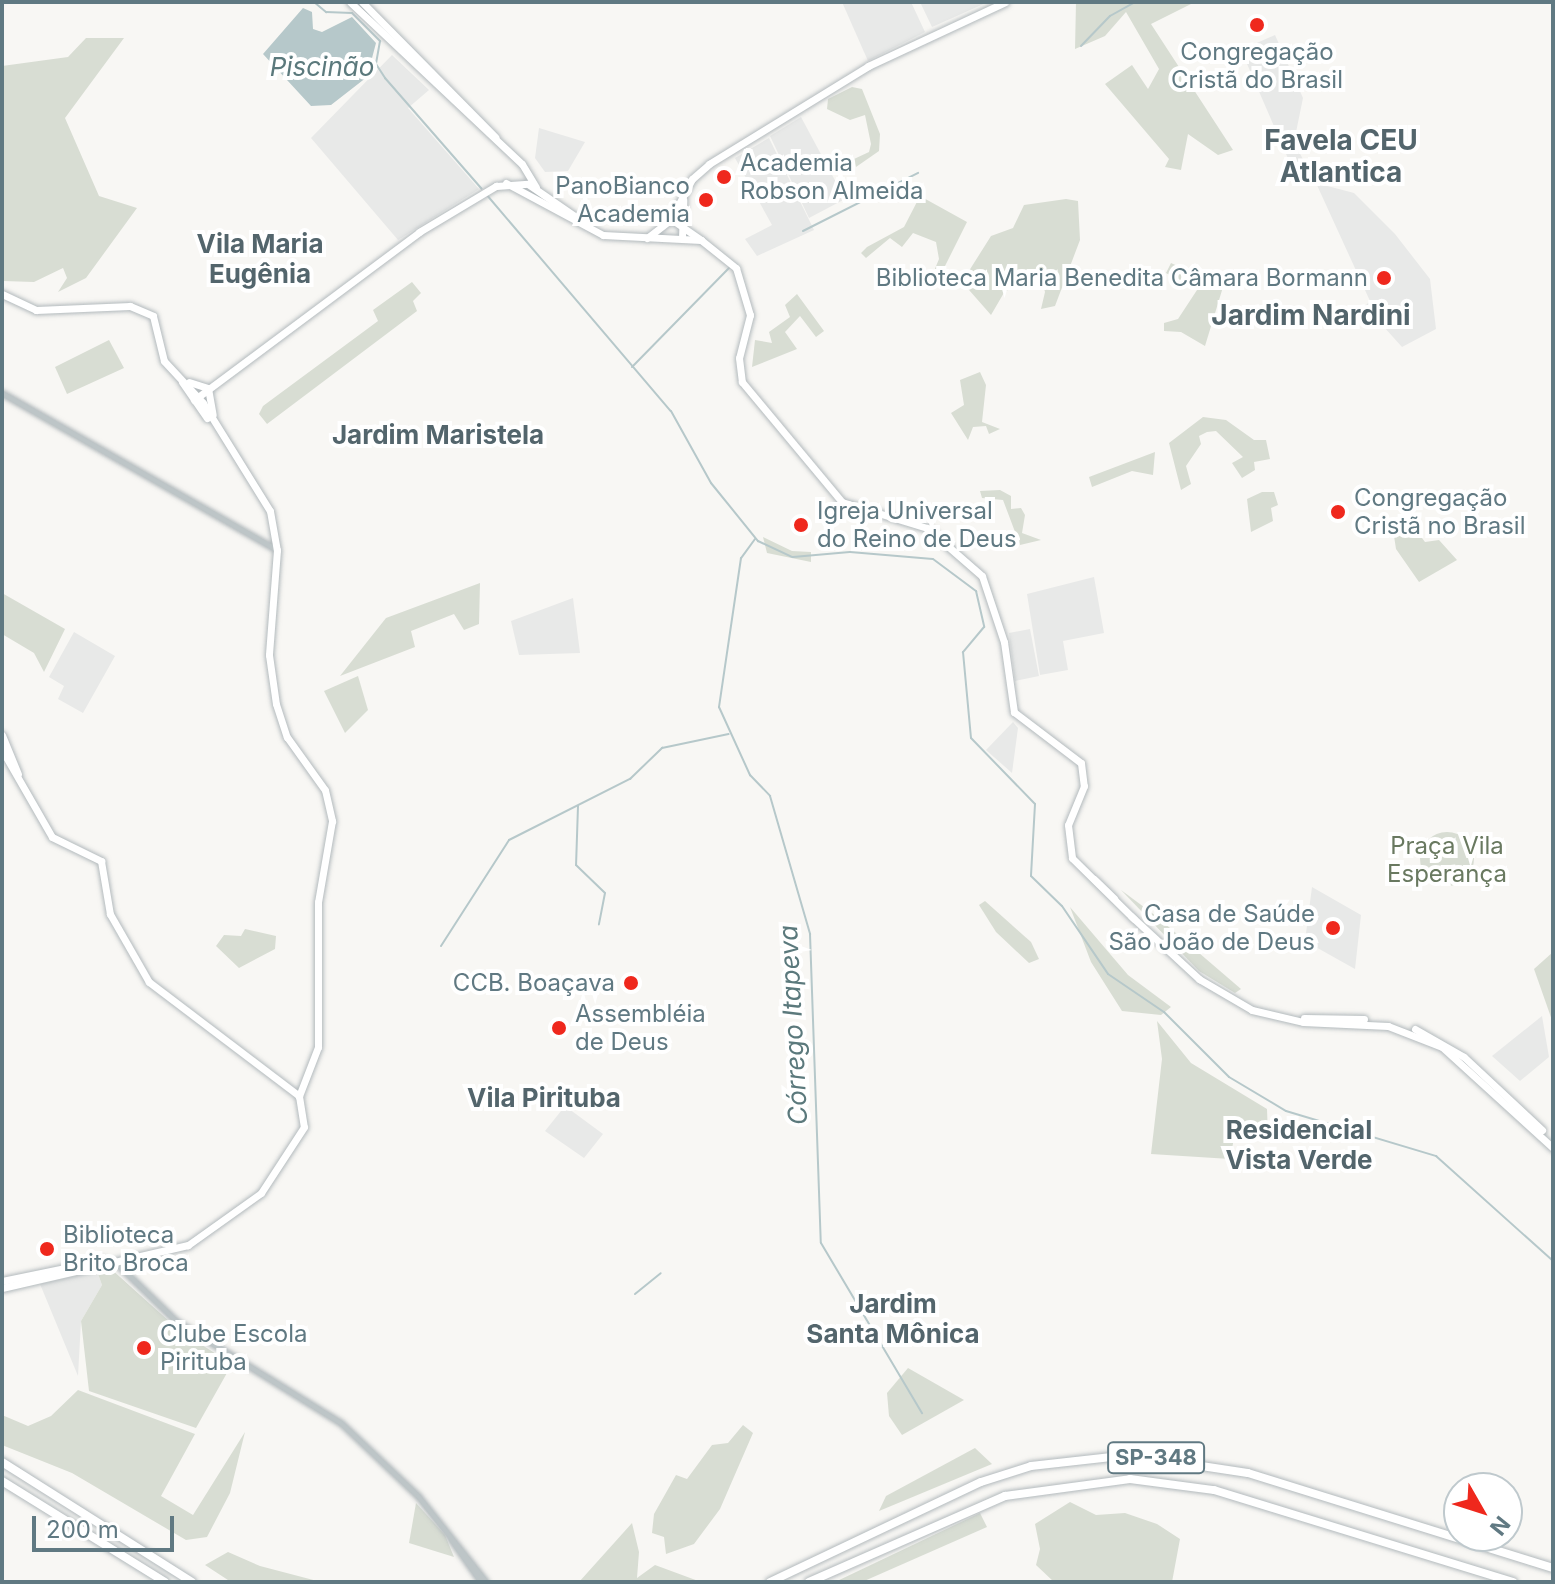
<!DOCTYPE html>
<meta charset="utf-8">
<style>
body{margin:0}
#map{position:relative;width:1555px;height:1584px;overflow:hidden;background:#f8f7f4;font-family:Inter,sans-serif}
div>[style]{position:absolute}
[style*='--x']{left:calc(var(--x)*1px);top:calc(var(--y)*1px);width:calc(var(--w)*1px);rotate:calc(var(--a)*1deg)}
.built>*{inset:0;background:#e8e9e8}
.green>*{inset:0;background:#d8ddd3}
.round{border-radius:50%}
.water>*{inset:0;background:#b6c8ca}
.stream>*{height:2px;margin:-1px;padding:0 1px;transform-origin:1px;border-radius:1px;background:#b6c8ca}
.roads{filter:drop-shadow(0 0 2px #b3babd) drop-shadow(0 0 2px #b3babd)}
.minor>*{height:5px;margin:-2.5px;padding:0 2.5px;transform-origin:2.5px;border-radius:2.5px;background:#bdc5c7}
.major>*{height:7px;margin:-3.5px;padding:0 3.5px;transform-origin:3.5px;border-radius:3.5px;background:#fff}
.highway>*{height:8px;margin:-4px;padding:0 4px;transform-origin:4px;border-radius:4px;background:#fff}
.dots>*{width:22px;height:22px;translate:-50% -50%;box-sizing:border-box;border:4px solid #fff;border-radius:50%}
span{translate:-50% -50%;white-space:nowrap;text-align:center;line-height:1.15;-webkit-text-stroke:8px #fff;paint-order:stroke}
.shield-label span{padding:2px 6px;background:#fff;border:2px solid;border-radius:6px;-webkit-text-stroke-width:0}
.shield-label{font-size:22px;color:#607982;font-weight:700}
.poi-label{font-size:24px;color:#607982}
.left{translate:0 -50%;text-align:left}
.right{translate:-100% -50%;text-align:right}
.park-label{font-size:24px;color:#697960}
.water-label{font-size:26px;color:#5b797c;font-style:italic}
.neighbourhood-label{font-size:26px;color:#53656c;font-weight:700}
.quarter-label{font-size:28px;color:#53656c;font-weight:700}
.frame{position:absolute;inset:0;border:4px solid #607982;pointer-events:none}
.north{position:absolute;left:1443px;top:1472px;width:80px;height:80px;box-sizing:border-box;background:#fff;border:2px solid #bfc9cd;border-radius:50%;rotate:129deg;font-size:22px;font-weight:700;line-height:32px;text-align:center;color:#607982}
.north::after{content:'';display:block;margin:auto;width:28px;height:36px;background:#ef281d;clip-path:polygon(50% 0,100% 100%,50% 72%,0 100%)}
.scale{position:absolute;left:32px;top:1516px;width:142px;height:36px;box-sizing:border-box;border:4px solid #607982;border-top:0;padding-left:10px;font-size:24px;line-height:28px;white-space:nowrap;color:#607982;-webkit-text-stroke:6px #fff;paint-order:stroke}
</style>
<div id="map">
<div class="built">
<div style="clip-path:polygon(842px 2px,911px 2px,925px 32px,868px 61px)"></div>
<div style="clip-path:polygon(920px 2px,988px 2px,932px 27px)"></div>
<div style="clip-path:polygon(1275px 35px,1303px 98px,1294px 142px,1310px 173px,1293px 170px,1241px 50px)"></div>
<div style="clip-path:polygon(392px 55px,429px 90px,408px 108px,479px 189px,398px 240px,311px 138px)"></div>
<div style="clip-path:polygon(801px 117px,845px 199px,809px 218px,770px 136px)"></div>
<div style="clip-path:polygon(539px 128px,585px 142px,568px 171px,545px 172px,535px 158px)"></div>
<div style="clip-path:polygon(769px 138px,814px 230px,757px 256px,745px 239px,772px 225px,735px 158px)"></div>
<div style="clip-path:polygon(1316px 183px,1354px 193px,1395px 234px,1430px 279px,1436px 329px,1402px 347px,1365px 306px,1370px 301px)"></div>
<div style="clip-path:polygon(1094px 577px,1104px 633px,1063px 641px,1068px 670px,1040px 675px,1027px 594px)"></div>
<div style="clip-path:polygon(573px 598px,580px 653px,519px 655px,511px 621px)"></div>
<div style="clip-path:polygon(1030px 629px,1039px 676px,1015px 681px,1009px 633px)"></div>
<div style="clip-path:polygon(74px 632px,115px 656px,83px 713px,58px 699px,64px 686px,49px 677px)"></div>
<div style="clip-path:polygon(1013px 722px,1018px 728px,1012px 773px,986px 750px)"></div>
<div style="clip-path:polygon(1312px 887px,1361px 915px,1355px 969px,1305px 941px)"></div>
<div style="clip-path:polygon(1542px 1016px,1549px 1057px,1520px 1081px,1492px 1056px)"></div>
<div style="clip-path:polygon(565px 1106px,603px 1134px,584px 1158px,545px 1131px)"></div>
<div style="clip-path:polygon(97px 1271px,102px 1285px,81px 1321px,78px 1376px,40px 1284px)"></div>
</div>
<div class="green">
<div style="clip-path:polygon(1076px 2px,1195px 2px,1151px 24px,1233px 150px,1218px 155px,1188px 134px,1181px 170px,1165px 167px,1169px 159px,1105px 84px,1132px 65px,1148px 89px,1159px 69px,1126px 12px,1105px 36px,1075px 49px)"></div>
<div style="clip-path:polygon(86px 38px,124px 38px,65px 118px,99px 196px,137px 208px,86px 278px,58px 292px,67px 278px,63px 268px,34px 282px,3px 281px,2px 66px,68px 57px)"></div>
<div style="clip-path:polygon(852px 87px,862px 89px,880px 134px,879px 151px,856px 167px,854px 159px,869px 152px,871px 144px,865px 115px,850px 120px,827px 109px,828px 99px)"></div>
<div style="clip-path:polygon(920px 196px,967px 222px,941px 274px,934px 271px,939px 259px,936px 242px,913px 233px,902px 247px,890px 238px,866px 258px,861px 253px,867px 247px,904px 227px)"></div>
<div style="clip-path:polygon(1066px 199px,1078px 201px,1080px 240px,1055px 306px,1041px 309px,1045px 292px,1042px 282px,1034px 282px,1005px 291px,991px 315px,962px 282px,991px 236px,1013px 228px,1024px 205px)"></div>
<div style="clip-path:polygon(1171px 263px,1223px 287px,1205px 346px,1181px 332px,1164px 331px,1164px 323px,1178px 319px,1197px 290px,1166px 273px)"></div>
<div style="clip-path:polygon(412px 282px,421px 293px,413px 301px,417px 311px,267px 424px,259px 414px,263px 406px,378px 321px,373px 310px)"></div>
<div style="clip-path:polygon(797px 294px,824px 331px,816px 337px,800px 316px,785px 332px,797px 349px,752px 367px,755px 340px,772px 343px,769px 332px,790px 317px,785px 305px)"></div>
<div style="clip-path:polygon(109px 340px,124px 368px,67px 394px,55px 367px)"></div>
<div style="clip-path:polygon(980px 372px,986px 385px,982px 422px,1000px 429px,989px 434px,986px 426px,973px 427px,968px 440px,951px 413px,964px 405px,960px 380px)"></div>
<div style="clip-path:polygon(1203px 417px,1226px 420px,1254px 440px,1266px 440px,1270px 459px,1254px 462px,1255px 470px,1242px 478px,1232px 463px,1243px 457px,1216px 431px,1207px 432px,1199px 436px,1201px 444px,1186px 466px,1191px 484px,1181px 490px,1169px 443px)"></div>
<div style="clip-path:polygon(1155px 452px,1153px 475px,1132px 471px,1092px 487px,1089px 477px)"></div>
<div style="clip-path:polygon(1000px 490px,1011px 496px,1011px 509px,1021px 508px,1025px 515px,1022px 533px,1041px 540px,1020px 545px,1003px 500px,982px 498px,980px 491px)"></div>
<div style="clip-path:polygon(1262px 492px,1274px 492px,1278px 505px,1271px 508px,1273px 521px,1251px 532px,1247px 499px)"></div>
<div style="clip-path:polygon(1410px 522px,1425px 542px,1439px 540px,1457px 560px,1419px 582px,1396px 549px,1394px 536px)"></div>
<div style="clip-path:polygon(763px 537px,792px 551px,811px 552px,811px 562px,767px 553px)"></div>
<div style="clip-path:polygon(480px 583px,479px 624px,464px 630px,454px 614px,411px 631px,415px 647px,340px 676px,386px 618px)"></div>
<div style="clip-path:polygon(2px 593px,65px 629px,44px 672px,34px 653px,2px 634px)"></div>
<div style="clip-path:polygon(358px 676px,368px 710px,345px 733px,324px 691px)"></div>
<div class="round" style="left:1420px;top:832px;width:54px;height:54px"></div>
<div style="clip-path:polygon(1121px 890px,1156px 916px,1241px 989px,1235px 993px,1199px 971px)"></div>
<div style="clip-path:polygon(985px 901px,1031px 942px,1039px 959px,1029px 963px,996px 932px,979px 905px)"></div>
<div style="clip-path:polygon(1070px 907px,1128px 975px,1171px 1007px,1161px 1015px,1122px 1011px,1091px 962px)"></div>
<div style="clip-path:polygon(245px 929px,276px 936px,275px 949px,239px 968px,216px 946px,224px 935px,241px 936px)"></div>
<div style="clip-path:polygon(1553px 952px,1553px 1023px,1534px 969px)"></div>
<div style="clip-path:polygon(1157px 1021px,1191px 1063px,1267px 1109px,1268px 1136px,1237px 1123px,1230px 1159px,1151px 1154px,1162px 1059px)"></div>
<div style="clip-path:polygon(110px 1268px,180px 1331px,232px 1364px,196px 1428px,89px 1391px,81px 1321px,102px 1285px,97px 1271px)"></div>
<div style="clip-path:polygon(908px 1368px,964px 1400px,902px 1435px,889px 1416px,887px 1393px)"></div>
<div style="clip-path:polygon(78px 1390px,195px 1434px,161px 1496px,193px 1515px,245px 1432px,230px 1493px,207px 1537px,186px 1540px,72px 1473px,2px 1445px,2px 1415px,28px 1426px,51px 1416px)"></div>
<div style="clip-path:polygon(743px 1425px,753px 1433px,720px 1509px,694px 1544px,666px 1554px,664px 1537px,652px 1533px,654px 1514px,676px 1475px,687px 1479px,712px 1445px,728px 1443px)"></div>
<div style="clip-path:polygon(975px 1448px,992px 1464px,879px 1511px,886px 1496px)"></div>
<div style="clip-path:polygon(1070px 1502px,1096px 1515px,1125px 1513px,1157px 1524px,1180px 1539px,1172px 1582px,1054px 1582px,1036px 1565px,1040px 1549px,1035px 1524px)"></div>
<div style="clip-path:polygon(416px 1503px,445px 1535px,454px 1557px,409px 1543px)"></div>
<div style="clip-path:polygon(980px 1513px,987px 1527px,862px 1582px,835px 1582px)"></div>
<div style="clip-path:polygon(632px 1523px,639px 1552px,637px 1578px,655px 1565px,701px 1582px,579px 1582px)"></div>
<div style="clip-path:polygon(228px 1552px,260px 1566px,321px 1582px,231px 1582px,205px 1565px)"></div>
</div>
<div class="water">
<div style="clip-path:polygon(303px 8px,312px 12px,313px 29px,322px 32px,352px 17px,376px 43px,367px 77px,331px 105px,311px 106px,263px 54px)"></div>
</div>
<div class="stream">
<div style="--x:314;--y:2;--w:16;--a:40"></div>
<div style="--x:326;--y:12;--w:26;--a:2"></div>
<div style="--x:352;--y:13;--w:40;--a:45"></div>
<div style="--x:380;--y:41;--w:23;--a:100"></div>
<div style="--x:376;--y:64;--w:17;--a:57"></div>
<div style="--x:385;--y:78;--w:147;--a:48.9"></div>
<div style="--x:1081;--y:46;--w:42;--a:-46"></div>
<div style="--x:1110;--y:16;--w:29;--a:-29"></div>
<div style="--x:486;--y:194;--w:285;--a:49.6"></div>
<div style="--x:671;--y:411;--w:82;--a:60.9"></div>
<div style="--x:711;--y:483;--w:75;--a:51"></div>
<div style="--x:758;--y:541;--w:38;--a:25"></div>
<div style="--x:793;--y:557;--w:57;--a:-5"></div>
<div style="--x:850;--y:552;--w:83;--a:4.8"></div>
<div style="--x:933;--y:559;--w:54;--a:36.7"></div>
<div style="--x:976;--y:591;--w:37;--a:77"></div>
<div style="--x:984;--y:627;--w:33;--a:130"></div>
<div style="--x:963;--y:652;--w:86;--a:84.7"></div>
<div style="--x:971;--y:738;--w:92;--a:45.9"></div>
<div style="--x:1035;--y:804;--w:72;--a:93.2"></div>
<div style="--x:1031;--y:876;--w:43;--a:44.1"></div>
<div style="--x:1062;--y:906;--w:82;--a:55.9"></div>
<div style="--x:1108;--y:974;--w:68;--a:34.2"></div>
<div style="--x:1164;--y:1012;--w:92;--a:45"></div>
<div style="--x:1229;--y:1077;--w:66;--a:30.8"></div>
<div style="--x:1286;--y:1111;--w:157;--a:16.7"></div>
<div style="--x:1436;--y:1156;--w:157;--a:41.9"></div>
<div style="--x:803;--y:231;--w:129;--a:-26.8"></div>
<div style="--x:632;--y:367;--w:139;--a:-45.6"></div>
<div style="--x:755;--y:539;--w:24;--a:126"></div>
<div style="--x:741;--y:558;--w:151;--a:98.4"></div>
<div style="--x:719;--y:707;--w:75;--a:65.5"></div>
<div style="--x:750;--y:775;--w:29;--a:46"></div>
<div style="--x:770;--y:796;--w:144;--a:73.8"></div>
<div style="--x:810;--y:934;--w:309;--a:88"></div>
<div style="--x:821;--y:1243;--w:198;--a:59.3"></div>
<div style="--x:578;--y:806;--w:59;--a:91.9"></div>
<div style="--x:576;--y:865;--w:40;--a:44"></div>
<div style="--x:605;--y:893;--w:32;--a:101"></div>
<div style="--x:441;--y:946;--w:126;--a:-57.3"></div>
<div style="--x:509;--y:840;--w:136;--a:-26.8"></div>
<div style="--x:630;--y:779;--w:45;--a:-44.1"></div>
<div style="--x:662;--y:748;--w:68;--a:-11.8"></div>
<div style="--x:635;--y:1294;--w:33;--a:-39"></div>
</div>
<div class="roads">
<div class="minor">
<div style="--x:2;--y:393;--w:317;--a:29.7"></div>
<div style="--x:115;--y:1262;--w:85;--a:44"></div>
<div style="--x:176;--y:1321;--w:194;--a:31.7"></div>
<div style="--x:341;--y:1423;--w:106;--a:43.5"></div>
<div style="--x:418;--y:1496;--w:110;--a:51.7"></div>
<div style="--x:451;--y:1539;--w:52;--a:55.1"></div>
</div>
<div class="major">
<div style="--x:350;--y:2;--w:236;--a:43.3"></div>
<div style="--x:522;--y:164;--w:27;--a:59"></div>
<div style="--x:362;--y:2;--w:190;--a:45.4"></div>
<div style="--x:506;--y:183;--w:110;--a:28.2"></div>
<div style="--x:603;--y:235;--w:98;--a:2.9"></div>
<div style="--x:701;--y:240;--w:45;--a:38.7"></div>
<div style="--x:736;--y:268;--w:49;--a:73.4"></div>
<div style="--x:750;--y:315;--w:44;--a:104.3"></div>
<div style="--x:739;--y:358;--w:24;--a:83"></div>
<div style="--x:742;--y:382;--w:156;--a:50.2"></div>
<div style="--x:842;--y:502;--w:89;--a:17"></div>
<div style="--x:927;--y:528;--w:73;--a:41.1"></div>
<div style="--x:982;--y:576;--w:70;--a:71.6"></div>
<div style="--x:1004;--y:642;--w:71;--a:81.9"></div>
<div style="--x:1014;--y:712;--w:84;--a:37.3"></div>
<div style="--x:1081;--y:763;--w:23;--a:83"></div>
<div style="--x:1084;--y:786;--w:42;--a:112.3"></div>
<div style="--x:1068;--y:825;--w:33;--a:83"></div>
<div style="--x:1072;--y:858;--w:87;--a:44.5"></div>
<div style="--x:671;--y:219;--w:37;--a:35"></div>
<div style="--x:647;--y:238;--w:31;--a:-38"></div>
<div style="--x:671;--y:219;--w:45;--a:-62.3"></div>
<div style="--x:692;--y:179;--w:23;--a:-41"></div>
<div style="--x:709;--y:164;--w:187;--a:-31.6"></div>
<div style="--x:868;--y:66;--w:151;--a:-25"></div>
<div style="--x:682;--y:238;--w:38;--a:-88"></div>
<div style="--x:2;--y:294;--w:38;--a:25"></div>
<div style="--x:36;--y:310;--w:94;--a:-2.4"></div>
<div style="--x:130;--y:306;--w:25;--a:23"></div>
<div style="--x:153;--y:316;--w:46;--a:76.3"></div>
<div style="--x:164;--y:361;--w:57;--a:47.1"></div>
<div style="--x:203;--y:403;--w:127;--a:58.2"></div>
<div style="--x:270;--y:511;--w:40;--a:80"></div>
<div style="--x:277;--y:550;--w:105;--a:94.4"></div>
<div style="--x:269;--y:655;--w:49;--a:81.9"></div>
<div style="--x:276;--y:704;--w:35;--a:72"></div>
<div style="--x:287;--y:737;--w:65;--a:54.4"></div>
<div style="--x:325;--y:790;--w:32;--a:77"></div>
<div style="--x:332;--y:821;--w:82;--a:99.8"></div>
<div style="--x:318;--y:902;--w:145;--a:90"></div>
<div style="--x:318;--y:1047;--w:53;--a:111.2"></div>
<div style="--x:299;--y:1096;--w:31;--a:81"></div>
<div style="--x:304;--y:1127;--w:79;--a:123.1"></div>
<div style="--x:261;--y:1193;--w:90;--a:144.5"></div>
<div style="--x:188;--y:1245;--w:191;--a:167"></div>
<div style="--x:182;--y:382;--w:44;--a:55.2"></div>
<div style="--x:189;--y:382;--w:20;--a:18"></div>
<div style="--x:208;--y:388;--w:27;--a:80"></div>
<div style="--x:194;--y:400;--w:281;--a:-36.7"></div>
<div style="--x:419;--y:232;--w:90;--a:-30.9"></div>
<div style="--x:496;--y:186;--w:32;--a:-4"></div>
<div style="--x:528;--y:184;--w:70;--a:34.6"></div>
<div style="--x:2;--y:735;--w:42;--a:67.7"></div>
<div style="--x:2;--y:750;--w:100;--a:60.1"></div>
<div style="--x:52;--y:837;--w:55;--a:26.1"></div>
<div style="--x:101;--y:861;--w:54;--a:80.4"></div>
<div style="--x:110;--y:914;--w:78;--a:60.2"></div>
<div style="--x:149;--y:982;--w:188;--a:37.2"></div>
<div style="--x:1094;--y:879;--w:28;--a:44"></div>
<div style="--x:1131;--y:916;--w:93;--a:42.8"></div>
<div style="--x:1199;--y:979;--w:61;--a:30.3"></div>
<div style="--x:1252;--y:1010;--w:52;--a:13.2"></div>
<div style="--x:1303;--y:1022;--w:85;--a:2.7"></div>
<div style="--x:1388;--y:1026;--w:58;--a:21.3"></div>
<div style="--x:1442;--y:1047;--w:150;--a:42.3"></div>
<div style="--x:1304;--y:1018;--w:60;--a:1"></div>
<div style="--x:1415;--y:1029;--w:56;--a:29.7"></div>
<div style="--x:1464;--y:1057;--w:107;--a:43.1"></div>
<div style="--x:2;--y:1281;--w:103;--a:-11.7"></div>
</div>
<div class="highway">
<div style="--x:2;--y:1462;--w:225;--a:32.3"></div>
<div style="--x:2;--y:1481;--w:192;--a:31.8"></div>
<div style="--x:770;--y:1582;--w:233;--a:-25.4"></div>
<div style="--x:981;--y:1482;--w:52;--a:-17.7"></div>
<div style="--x:1031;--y:1466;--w:99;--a:-6.4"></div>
<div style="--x:1129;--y:1455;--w:120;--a:8.6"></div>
<div style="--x:1248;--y:1473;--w:319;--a:17.3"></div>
<div style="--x:809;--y:1582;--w:214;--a:-23.7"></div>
<div style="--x:1005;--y:1496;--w:126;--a:-7.7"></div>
<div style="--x:1130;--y:1479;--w:85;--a:7.5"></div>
<div style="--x:1214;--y:1490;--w:313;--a:17.1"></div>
</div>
</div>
<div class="dots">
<div style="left:1257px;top:25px;background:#ef281d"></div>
<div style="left:724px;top:177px;background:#ef281d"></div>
<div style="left:706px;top:200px;background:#ef281d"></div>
<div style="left:1384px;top:278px;background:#ef281d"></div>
<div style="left:1338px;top:512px;background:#ef281d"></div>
<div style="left:801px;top:525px;background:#ef281d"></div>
<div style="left:1333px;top:928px;background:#ef281d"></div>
<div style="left:631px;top:983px;background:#ef281d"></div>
<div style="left:559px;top:1028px;background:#ef281d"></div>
<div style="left:47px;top:1249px;background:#ef281d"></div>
<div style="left:144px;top:1348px;background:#ef281d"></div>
</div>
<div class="shield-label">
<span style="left:1156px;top:1458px">SP-348</span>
</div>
<div class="poi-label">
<span style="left:1257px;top:66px">Congregação<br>Cristã do Brasil</span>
<span class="left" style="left:740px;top:177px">Academia<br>Robson Almeida</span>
<span class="right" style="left:690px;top:200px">PanoBianco<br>Academia</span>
<span class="right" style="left:1368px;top:278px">Biblioteca Maria Benedita Câmara Bormann</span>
<span class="left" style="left:1354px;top:512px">Congregação<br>Cristã no Brasil</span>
<span class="left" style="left:817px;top:525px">Igreja Universal<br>do Reino de Deus</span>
<span class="right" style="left:1315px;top:928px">Casa de Saúde<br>São João de Deus</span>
<span class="right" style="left:615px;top:983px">CCB. Boaçava</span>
<span class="left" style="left:575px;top:1028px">Assembléia<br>de Deus</span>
<span class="left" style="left:63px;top:1249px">Biblioteca<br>Brito Broca</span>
<span class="left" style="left:160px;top:1348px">Clube Escola<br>Pirituba</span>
</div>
<div class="park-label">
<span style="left:1447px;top:860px">Praça Vila<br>Esperança</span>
</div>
<div class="water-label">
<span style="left:322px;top:67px">Piscinão</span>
<span style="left:793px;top:1025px;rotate:-93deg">Córrego Itapeva</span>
</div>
<div class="neighbourhood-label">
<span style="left:260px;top:259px">Vila Maria<br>Eugênia</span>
<span style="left:438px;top:435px">Jardim Maristela</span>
<span style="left:544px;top:1098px">Vila Pirituba</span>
<span style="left:1299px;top:1145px">Residencial<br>Vista Verde</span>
<span style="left:893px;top:1319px">Jardim<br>Santa Mônica</span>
</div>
<div class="quarter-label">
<span style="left:1341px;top:156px">Favela CEU<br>Atlantica</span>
<span style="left:1311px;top:315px">Jardim Nardini</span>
</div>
<div class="frame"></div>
<div class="north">N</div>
<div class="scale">200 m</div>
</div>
